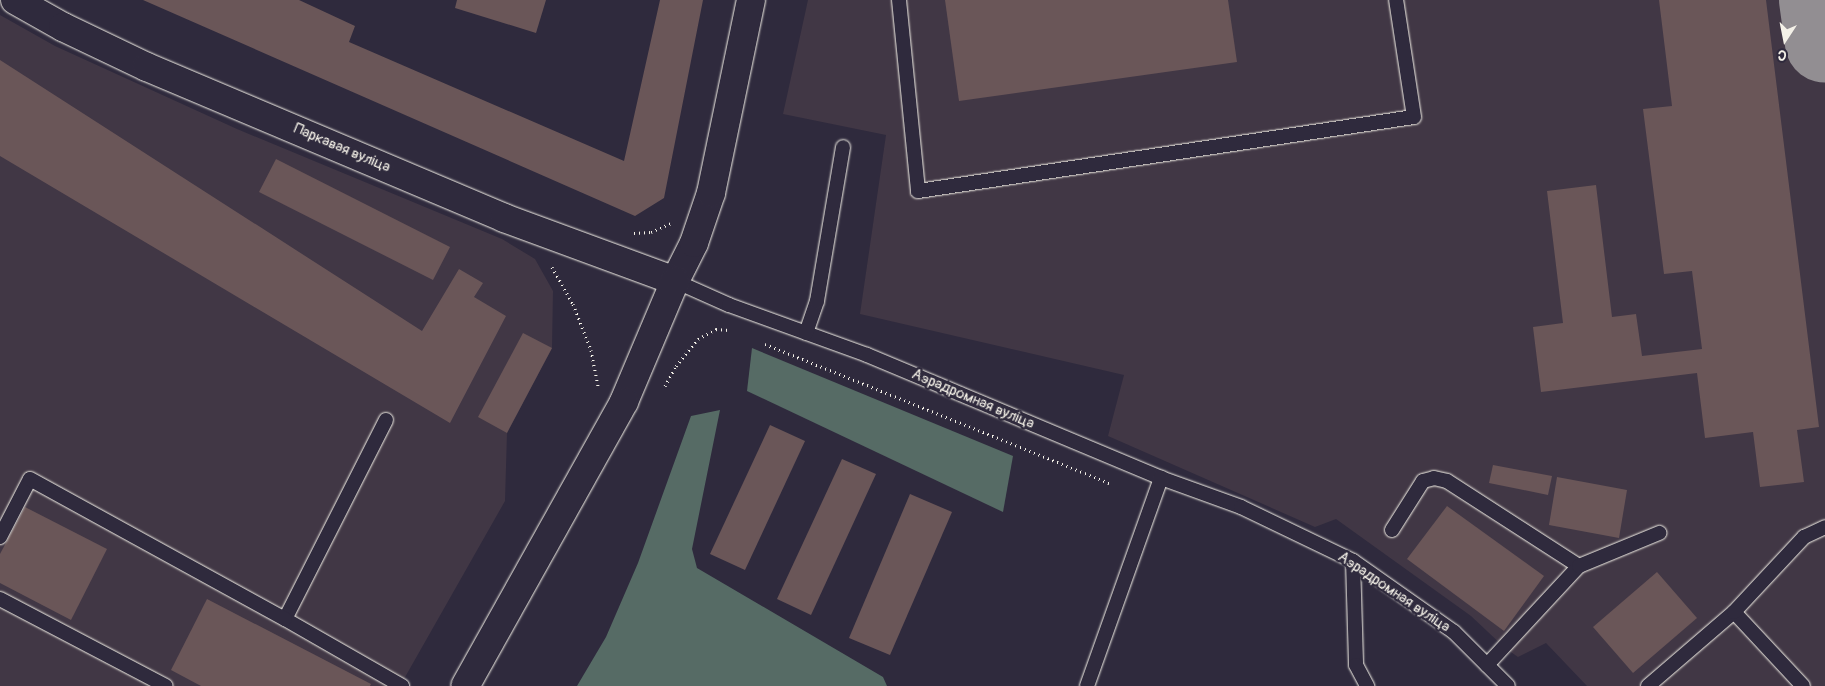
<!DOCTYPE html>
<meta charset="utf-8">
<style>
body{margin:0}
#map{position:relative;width:1825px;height:686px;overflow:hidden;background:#2f2a3d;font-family:Pangolin,sans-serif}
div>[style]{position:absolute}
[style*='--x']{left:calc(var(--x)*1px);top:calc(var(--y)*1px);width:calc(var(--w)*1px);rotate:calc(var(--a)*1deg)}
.built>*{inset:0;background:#413745}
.green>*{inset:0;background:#566b65}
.taxiway>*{height:80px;margin:-40px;padding:0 40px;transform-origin:40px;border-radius:40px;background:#928e92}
.building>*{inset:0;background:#6a5658}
.path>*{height:3px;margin-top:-1.5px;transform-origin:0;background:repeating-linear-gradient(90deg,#f4f1e8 0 1px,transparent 0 5px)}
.roads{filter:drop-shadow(0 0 1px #f4f1e8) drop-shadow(0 0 1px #f4f1e8)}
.service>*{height:14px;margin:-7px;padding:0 7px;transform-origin:7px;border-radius:7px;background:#2f2a3d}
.minor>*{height:28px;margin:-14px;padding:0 14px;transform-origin:14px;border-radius:14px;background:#2f2a3d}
.tertiary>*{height:28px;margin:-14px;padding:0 14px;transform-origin:14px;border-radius:14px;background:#2f2a3d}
span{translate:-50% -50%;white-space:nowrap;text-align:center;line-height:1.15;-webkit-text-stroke:5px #2f2a3d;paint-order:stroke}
.street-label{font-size:15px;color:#f4f1e8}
.north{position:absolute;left:1760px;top:15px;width:50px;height:50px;-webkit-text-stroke:4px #2f2a3d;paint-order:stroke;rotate:191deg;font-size:14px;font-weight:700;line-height:20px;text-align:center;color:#f4f1e8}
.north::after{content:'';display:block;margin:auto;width:18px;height:22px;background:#f4f1e8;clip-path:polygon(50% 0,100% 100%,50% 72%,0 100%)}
</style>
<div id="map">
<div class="built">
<div style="clip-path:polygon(808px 0,1825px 0,1825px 686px,1587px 686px,1546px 643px,1518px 657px,1505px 648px,1471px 616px,1336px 519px,1315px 527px,1108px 436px,1124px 375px,860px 314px,886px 135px,783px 114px)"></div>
<div style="clip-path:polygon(0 15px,55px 46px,237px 129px,502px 239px,535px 259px,553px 291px,552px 348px,507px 433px,505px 501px,400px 686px,0 686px)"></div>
</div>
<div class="green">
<div style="clip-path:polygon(752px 348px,1013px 456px,1003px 512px,747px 391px)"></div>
<div style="clip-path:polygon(720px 410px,692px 549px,697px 568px,883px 677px,887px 686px,577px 686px,606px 637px,638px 563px,691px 416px)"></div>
</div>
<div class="taxiway">
<div style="--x:1819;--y:0;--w:43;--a:82.1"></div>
</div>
<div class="building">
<div style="clip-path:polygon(143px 0,299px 0,355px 26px,349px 42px,624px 161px,660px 0,703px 0,664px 198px,635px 216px)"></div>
<div style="clip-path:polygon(457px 0,546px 0,536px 33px,455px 8px)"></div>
<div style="clip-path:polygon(945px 0,1228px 0,1237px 62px,959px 101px)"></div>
<div style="clip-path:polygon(1659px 0,1766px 0,1819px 427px,1797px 430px,1804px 482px,1760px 487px,1753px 432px,1705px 438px,1697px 373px,1541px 392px,1533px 327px,1563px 323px,1547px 191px,1596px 185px,1612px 317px,1636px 314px,1642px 356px,1702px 349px,1692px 271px,1664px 274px,1643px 109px,1672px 106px)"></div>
<div style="clip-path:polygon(0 60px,422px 331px,459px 269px,483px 283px,474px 297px,506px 316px,450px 423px,0 156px)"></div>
<div style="clip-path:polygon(276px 159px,450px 247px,433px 280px,259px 192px)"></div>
<div style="clip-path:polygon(523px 333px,552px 348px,507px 433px,478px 417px)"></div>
<div style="clip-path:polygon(770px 425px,805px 441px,745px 570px,710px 554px)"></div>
<div style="clip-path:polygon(842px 459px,876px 474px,811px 615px,777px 599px)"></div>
<div style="clip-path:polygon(1493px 465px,1552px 476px,1548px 495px,1489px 483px)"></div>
<div style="clip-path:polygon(1557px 477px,1627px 490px,1619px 538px,1549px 525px)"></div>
<div style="clip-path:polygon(910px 494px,952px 512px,890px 655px,849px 638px)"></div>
<div style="clip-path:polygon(1447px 506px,1544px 576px,1504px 631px,1407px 559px)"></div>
<div style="clip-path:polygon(25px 507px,107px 549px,71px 620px,0 583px,0 554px)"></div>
<div style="clip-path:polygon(1657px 572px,1697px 618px,1633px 673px,1593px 627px)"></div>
<div style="clip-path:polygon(207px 599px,371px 684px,370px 686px,201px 686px,171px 670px)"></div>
</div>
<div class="path">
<div style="--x:634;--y:233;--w:17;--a:-3"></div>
<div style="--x:651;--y:232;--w:22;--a:-24"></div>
<div style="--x:552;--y:267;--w:43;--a:60.4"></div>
<div style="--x:573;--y:304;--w:49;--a:68.6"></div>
<div style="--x:591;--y:350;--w:37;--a:79"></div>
<div style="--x:765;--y:344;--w:373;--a:22"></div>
<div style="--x:665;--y:386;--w:23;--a:-61"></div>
<div style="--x:676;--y:366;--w:35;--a:-51"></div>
<div style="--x:698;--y:339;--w:21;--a:-29"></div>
<div style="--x:716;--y:329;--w:13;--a:4"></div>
</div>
<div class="roads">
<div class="service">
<div style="--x:899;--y:0;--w:192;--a:84.3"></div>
<div style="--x:918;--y:191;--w:501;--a:-8.49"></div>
<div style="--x:1414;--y:117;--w:118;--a:-98.7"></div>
<div style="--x:675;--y:281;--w:59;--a:24"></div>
<div style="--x:729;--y:305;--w:147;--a:19.9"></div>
<div style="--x:867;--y:355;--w:319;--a:22.7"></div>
<div style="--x:1161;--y:478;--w:85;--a:19.9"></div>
<div style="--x:1241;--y:507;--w:124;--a:25.7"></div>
<div style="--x:1353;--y:561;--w:123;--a:35.1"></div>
<div style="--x:1454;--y:632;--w:76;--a:45"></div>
<div style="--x:806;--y:333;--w:34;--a:-71"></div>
<div style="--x:817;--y:301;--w:156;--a:-80.4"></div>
<div style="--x:386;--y:420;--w:223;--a:116.9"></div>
<div style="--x:285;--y:619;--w:135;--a:29.8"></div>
<div style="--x:1392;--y:530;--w:58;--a:-57.7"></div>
<div style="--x:1423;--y:481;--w:11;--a:-15"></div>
<div style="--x:1434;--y:478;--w:13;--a:13"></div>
<div style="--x:1447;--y:481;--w:157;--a:32.8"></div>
<div style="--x:0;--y:537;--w:65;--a:-62.7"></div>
<div style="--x:30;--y:479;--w:291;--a:28.8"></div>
<div style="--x:1353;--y:561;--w:104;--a:88.3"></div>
<div style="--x:1356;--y:665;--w:24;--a:62"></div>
<div style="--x:0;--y:599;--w:187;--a:27.7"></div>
<div style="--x:1734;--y:612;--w:101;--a:47"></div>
<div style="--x:1487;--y:665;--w:135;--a:-47.1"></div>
<div style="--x:1579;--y:566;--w:87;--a:-22.4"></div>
<div style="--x:1087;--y:686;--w:221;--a:-70.4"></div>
<div style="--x:1648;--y:686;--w:113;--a:-40.7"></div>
<div style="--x:1734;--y:612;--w:103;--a:-47"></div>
<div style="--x:1804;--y:537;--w:23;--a:-25"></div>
</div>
<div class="minor">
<div style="--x:675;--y:281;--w:42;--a:-63.4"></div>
<div style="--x:694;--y:243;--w:53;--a:-71.2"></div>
<div style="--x:711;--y:193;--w:197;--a:-78.3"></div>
</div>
<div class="tertiary">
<div style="--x:15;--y:0;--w:55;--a:29.4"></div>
<div style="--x:63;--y:27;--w:93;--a:25.5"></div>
<div style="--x:147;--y:67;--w:388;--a:22.9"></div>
<div style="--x:504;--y:218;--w:182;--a:20.2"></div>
<div style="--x:675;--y:281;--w:131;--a:112.9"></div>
<div style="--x:624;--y:402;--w:325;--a:119.2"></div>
</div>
</div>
<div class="street-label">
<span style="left:342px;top:148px;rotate:23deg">Паркавая вуліца</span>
<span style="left:973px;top:399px;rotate:23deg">Аэрадромная вуліца</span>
<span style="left:1394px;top:592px;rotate:34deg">Аэрадромная вуліца</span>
</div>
<div class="north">С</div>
</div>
